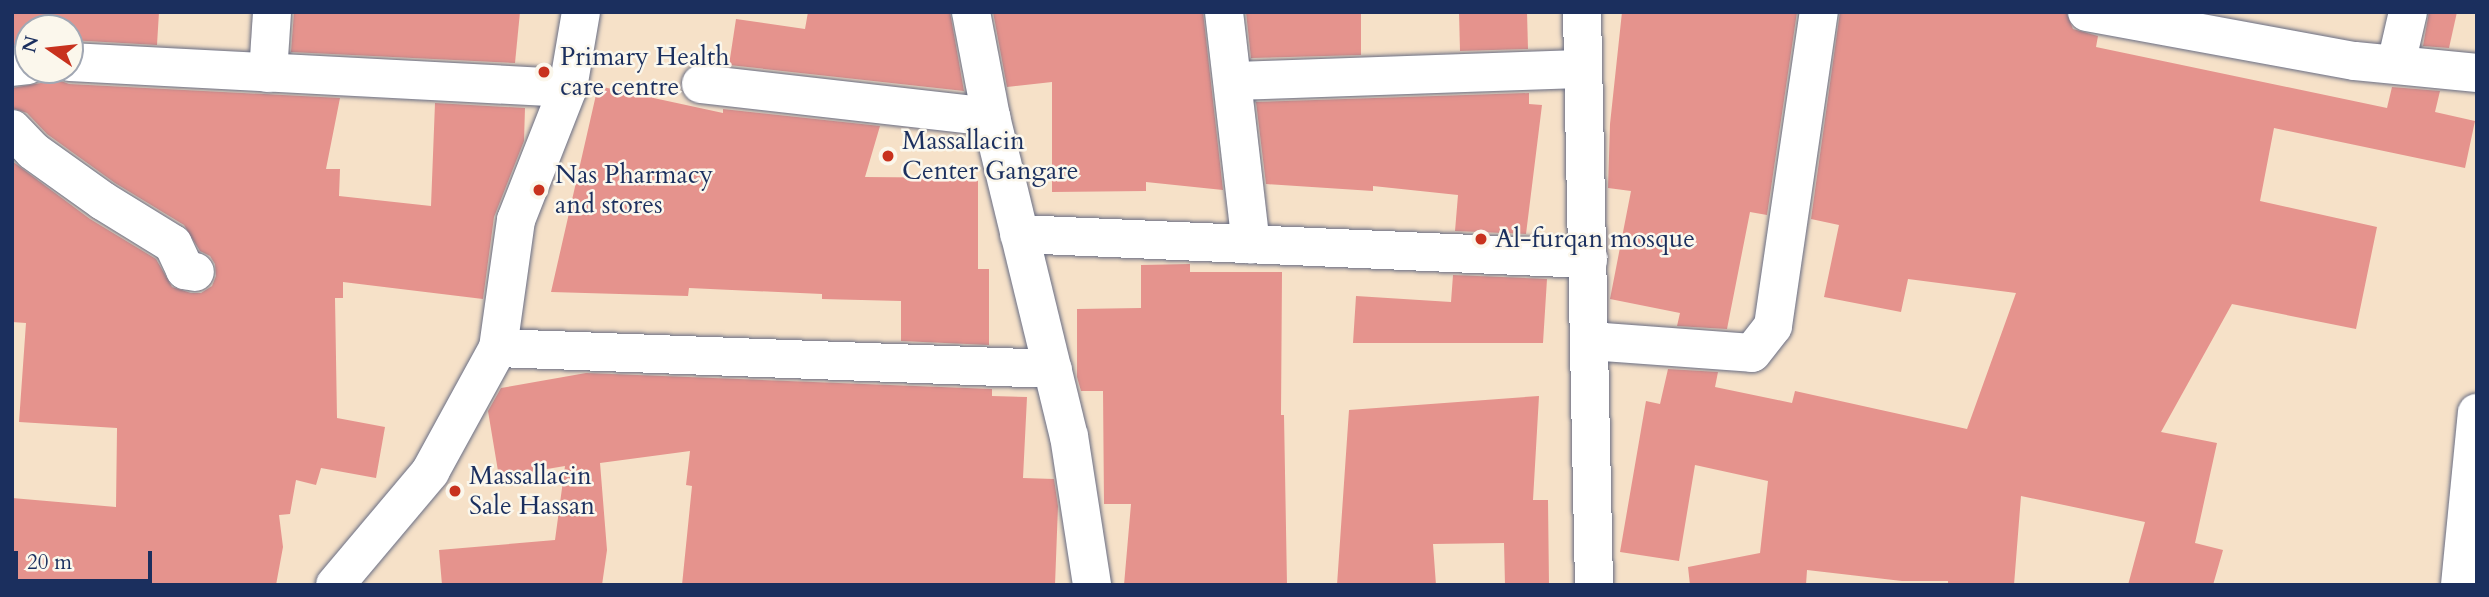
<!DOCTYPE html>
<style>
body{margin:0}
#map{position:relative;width:2489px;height:597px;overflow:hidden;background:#f6e1c8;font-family:Cardo,serif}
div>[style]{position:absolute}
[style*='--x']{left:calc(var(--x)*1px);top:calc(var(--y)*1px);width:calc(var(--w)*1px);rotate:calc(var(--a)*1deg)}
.building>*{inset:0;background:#e5938d}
.roads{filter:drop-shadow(0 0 2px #686d83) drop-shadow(0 0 2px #686d83)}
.minor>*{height:38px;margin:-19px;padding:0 19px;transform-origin:19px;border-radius:19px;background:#fff}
.dots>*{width:19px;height:19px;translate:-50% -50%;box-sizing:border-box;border:4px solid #fbf7ec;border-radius:50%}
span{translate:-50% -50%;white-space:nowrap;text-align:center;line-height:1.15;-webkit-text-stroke:5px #fbf7ec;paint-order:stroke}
.poi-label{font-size:26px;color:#1b2f5e}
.left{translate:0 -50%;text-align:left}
.frame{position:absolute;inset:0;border:14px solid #1b2f5e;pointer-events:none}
.north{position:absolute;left:14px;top:14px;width:70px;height:70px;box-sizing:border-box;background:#fbf7ec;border:2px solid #a1a7b3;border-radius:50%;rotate:284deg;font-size:19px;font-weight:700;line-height:28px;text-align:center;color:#1b2f5e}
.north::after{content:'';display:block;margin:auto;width:24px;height:32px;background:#c8321e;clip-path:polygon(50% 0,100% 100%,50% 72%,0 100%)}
.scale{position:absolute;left:14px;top:551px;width:138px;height:32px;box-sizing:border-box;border:4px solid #1b2f5e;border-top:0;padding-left:9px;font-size:21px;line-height:24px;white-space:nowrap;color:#1b2f5e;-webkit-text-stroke:5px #fbf7ec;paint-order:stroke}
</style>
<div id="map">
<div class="building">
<div style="clip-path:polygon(12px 12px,159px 12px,157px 45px,70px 40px,70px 28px,28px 28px,28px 44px,12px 45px)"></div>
<div style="clip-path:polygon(294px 12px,520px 12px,515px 63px,291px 52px)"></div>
<div style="clip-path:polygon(808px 12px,950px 12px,964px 91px,729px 65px,736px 19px,805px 29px)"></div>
<div style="clip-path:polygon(993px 12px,1203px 12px,1223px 190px,1146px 182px,1146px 191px,1052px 192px,1052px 82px,1007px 87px)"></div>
<div style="clip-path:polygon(1246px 12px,1361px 12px,1361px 55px,1251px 58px)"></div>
<div style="clip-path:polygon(1459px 12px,1527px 12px,1528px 49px,1460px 51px)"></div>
<div style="clip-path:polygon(1622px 12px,1797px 12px,1767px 215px,1750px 212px,1727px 329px,1677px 326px,1680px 313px,1610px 299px,1631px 191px,1608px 188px,1610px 124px)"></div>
<div style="clip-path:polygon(1840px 12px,2066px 12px,2073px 29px,2098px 36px,2096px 47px,2387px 108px,2392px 87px,2440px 91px,2435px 112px,2475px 121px,2465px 168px,2274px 128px,2260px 201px,2377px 227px,2356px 329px,2232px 304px,2161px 432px,2217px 443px,2195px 543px,2223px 550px,2213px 585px,2128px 585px,2145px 522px,2021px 496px,2014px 585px,1948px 585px,1948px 581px,1902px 581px,1807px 570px,1806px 585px,1690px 585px,1688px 567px,1760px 553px,1768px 481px,1695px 465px,1679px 561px,1620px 552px,1646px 401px,1660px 404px,1668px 369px,1718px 372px,1715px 387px,1792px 403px,1795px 391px,1967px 429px,2016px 293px,1908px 279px,1901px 312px,1824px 297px,1839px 225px,1811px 219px)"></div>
<div style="clip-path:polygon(2429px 12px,2457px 12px,2449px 48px,2423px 46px)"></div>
<div style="clip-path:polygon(50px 70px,58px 80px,69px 84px,340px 98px,326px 169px,340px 169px,339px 196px,431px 206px,435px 103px,525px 108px,524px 141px,494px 217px,483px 299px,343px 282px,343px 298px,335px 298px,337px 418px,385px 427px,376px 478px,321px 468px,316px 485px,296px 480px,290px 514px,279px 515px,283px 547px,276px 585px,12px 585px,12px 498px,116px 507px,117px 428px,19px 422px,26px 323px,12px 322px,12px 161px,90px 219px,156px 259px,172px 287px,191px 293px,201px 293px,212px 286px,216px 276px,215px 264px,210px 256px,200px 251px,184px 225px,115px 183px,47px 134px,27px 113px,12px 108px,12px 88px,41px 83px)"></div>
<div style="clip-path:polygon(598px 86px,723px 113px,723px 109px,880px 126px,865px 177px,978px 178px,978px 269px,989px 269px,989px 345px,901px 341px,901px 301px,822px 299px,822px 294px,689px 288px,688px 296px,551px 292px)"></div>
<div style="clip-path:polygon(1529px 93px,1529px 104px,1542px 105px,1526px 234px,1455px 231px,1458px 195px,1373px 186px,1373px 191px,1266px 184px,1256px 102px)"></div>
<div style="clip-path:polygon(1190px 264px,1190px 272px,1282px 272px,1281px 415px,1284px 415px,1287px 585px,1124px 585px,1131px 504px,1104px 504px,1103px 391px,1081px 391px,1077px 377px,1077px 309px,1141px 308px,1141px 265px)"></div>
<div style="clip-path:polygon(1453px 275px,1547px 279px,1543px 343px,1353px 343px,1356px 296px,1451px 302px)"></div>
<div style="clip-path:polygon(586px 373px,992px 389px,992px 396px,1027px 397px,1023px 478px,1054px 479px,1058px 506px,1055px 585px,682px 585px,692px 486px,686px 485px,690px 451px,600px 463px,607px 550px,602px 585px,442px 585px,439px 550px,555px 540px,565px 466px,499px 477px,488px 411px,501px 388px)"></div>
<div style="clip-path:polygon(1539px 396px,1533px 500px,1548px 500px,1549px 585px,1505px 585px,1504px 543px,1433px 544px,1436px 585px,1337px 585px,1349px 410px)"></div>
</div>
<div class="roads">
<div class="minor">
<div style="--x:971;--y:12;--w:107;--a:79.2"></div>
<div style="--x:991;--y:117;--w:328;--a:76.3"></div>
<div style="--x:1069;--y:436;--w:151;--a:81.2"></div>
<div style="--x:1224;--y:12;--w:234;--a:83.4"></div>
<div style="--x:1582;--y:12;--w:573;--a:88.8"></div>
<div style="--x:2087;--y:12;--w:272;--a:10.4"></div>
<div style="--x:2355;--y:61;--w:123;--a:5.6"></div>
<div style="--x:70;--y:62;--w:499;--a:3"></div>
<div style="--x:2396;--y:64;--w:53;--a:-77"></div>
<div style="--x:12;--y:67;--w:16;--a:-7"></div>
<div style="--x:268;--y:73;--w:61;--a:-86.2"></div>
<div style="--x:1233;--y:81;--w:349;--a:-2"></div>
<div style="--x:701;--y:84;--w:292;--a:6.5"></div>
<div style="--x:12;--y:129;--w:30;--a:46"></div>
<div style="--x:33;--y:151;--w:86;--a:35.5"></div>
<div style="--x:103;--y:201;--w:82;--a:31.6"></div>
<div style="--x:173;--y:244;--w:29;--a:65"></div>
<div style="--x:185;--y:270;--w:10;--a:11"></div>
<div style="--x:1019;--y:234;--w:570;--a:2.52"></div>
<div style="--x:1590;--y:341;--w:162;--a:4.2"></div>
<div style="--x:1752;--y:353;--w:34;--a:-52"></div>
<div style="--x:1773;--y:326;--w:317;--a:-81.7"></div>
<div style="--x:498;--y:348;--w:555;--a:2.17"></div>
<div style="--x:335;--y:585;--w:148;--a:-49.9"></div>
<div style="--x:430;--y:472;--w:141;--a:-61.3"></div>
<div style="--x:498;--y:348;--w:129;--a:-82"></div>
<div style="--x:516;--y:220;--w:142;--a:-68.5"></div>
<div style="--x:568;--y:88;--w:77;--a:-80.3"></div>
<div style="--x:2460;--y:585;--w:173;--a:-84.4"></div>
</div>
</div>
<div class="dots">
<div style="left:544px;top:72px;background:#c8321e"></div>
<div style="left:888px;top:156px;background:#c8321e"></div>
<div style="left:539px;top:190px;background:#c8321e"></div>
<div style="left:1481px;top:239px;background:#c8321e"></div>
<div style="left:455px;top:491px;background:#c8321e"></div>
</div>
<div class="poi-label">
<span class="left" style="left:560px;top:72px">Primary Health<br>care centre</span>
<span class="left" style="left:902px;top:156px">Massallacin<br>Center Gangare</span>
<span class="left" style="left:555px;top:190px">Nas Pharmacy<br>and stores</span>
<span class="left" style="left:1495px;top:239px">Al-furqan mosque</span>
<span class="left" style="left:469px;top:491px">Massallacin<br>Sale Hassan</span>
</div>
<div class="frame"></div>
<div class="north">N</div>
<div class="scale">20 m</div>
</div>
